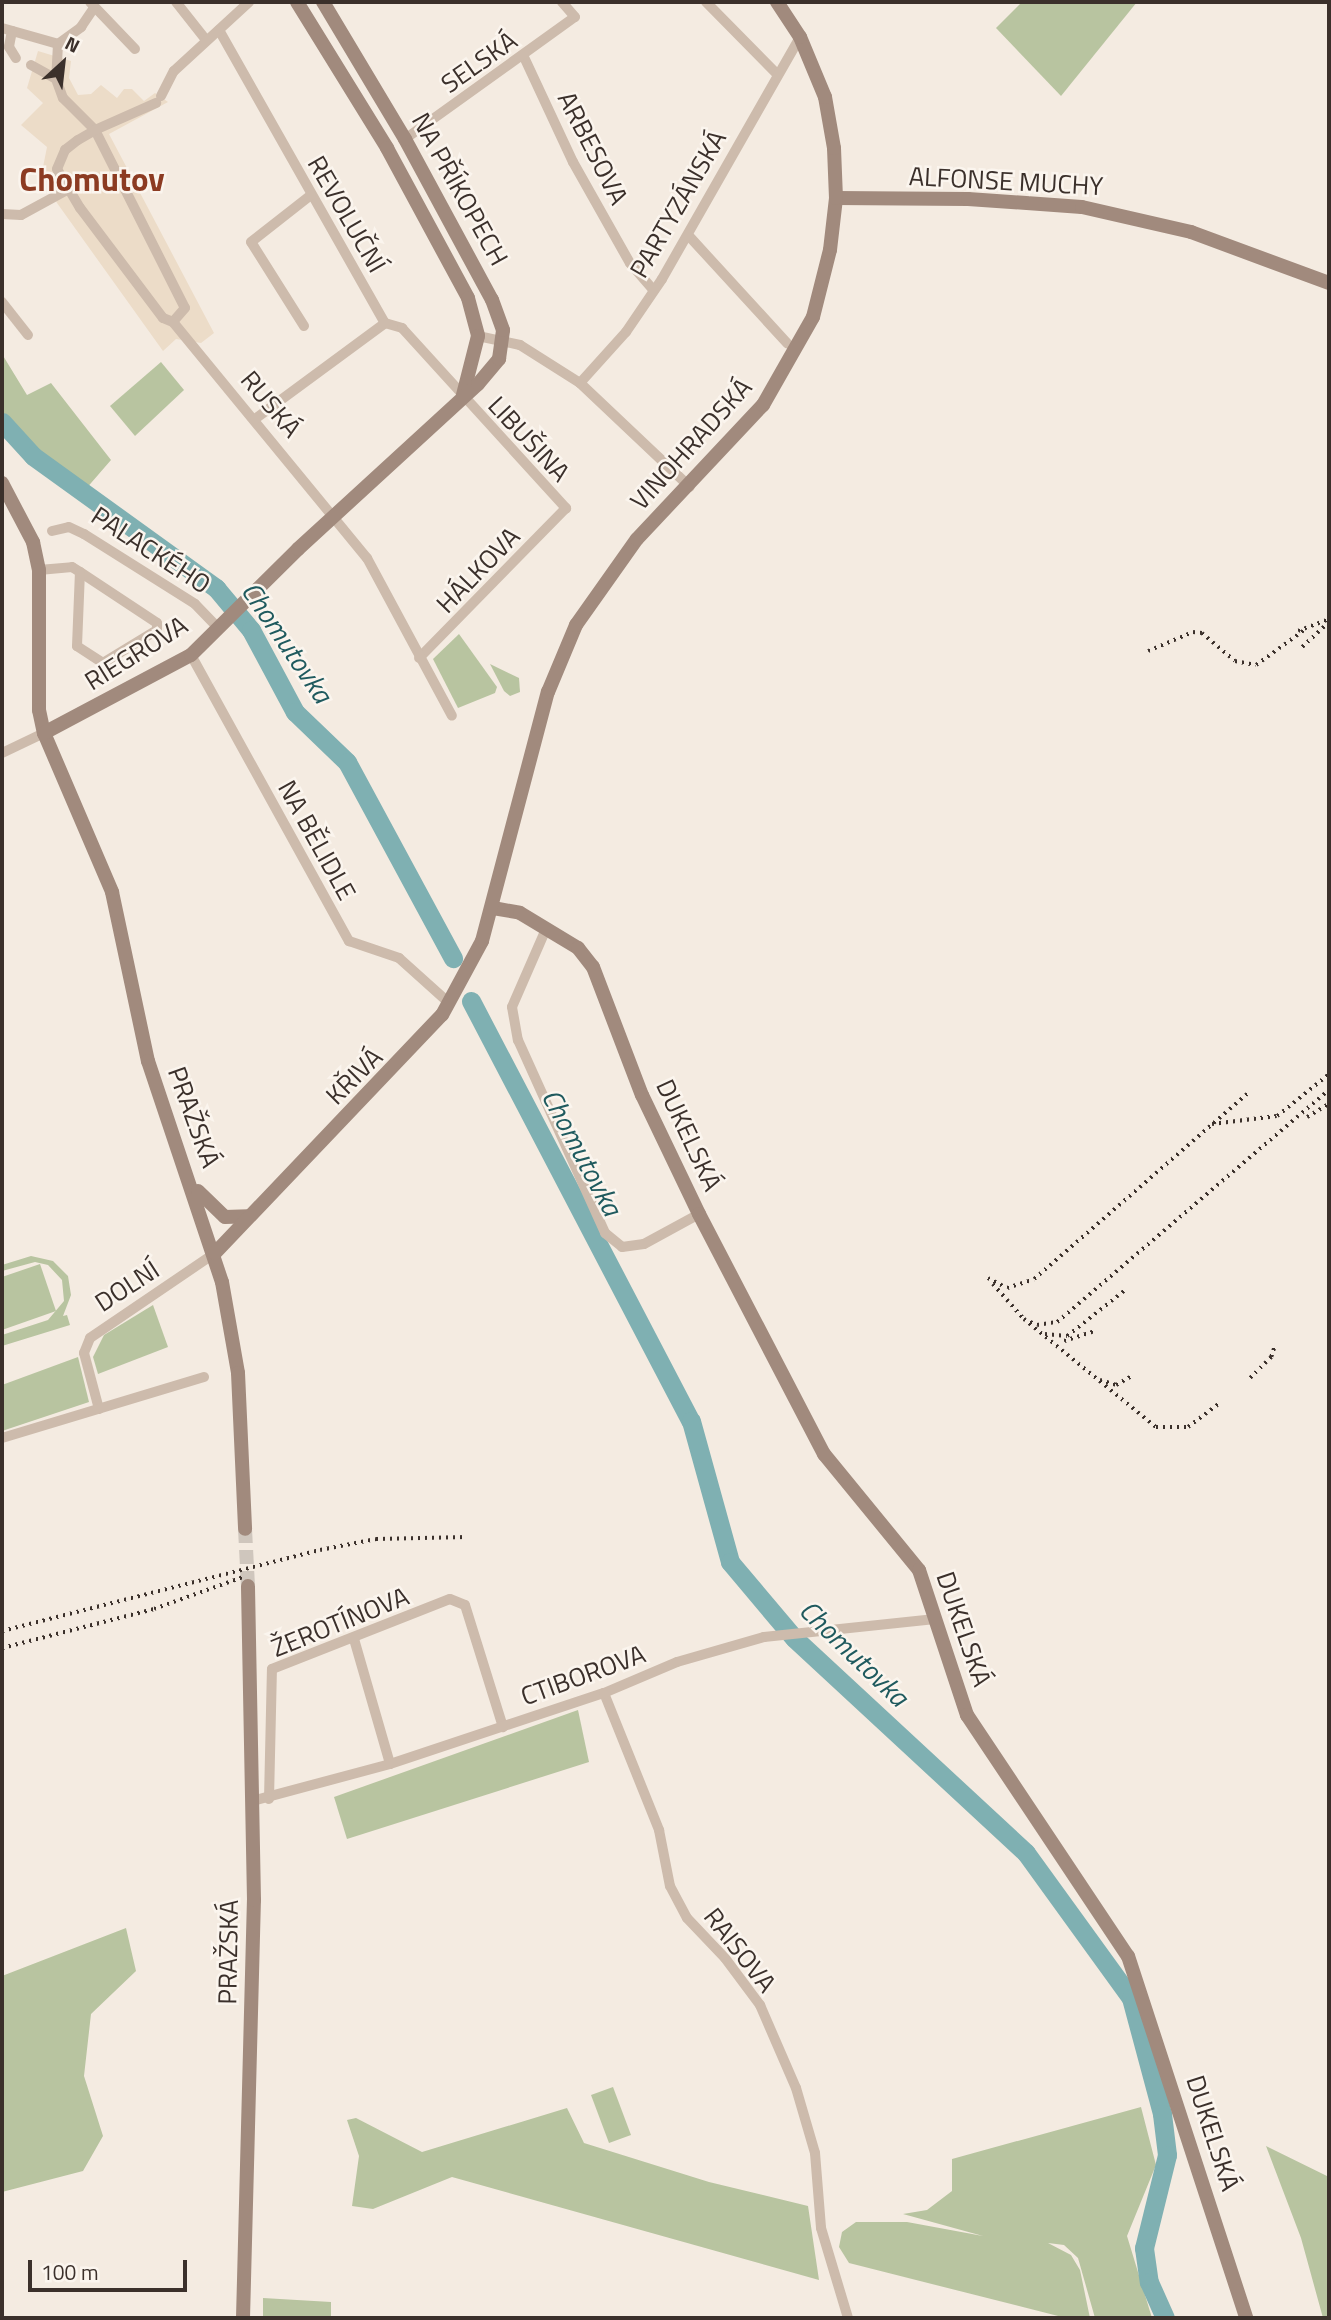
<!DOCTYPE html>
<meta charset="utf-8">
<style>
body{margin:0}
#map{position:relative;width:1331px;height:2320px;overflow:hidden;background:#f4ebe1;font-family:"Titillium Web",sans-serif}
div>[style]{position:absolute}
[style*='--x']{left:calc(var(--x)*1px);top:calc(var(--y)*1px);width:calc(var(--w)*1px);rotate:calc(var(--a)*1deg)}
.green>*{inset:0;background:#b8c4a0}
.plaza>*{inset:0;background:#ecdcc8}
.river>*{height:19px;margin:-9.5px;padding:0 9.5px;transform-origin:9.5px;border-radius:9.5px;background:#7fb0b2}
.secondary-tunnel>*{height:14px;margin-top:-7px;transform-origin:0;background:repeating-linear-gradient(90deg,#cfc6bd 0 14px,transparent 0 21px)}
.street>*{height:10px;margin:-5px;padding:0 5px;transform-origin:5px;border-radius:5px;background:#cdbbac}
.secondary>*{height:14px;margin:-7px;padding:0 7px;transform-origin:7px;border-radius:7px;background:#a18a7d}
.rail>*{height:3.5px;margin-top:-1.75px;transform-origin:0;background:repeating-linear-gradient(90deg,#3b302b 0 2px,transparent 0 7px)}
span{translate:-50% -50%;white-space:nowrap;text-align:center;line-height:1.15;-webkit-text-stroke:5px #fbf5ee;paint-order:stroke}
.street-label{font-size:26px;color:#3b302b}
.water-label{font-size:28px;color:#1f5a5e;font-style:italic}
.district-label{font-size:33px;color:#8c3b22;font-weight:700}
.frame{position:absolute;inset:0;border:4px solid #3b302b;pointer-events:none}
.north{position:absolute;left:28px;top:28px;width:70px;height:70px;-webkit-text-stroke:5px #fbf5ee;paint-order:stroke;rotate:27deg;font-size:19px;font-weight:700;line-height:28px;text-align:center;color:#3b302b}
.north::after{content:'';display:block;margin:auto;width:24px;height:32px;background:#3b302b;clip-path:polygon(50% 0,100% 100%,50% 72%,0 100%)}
.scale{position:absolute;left:28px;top:2260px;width:159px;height:32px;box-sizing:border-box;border:4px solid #3b302b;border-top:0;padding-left:9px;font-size:21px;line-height:24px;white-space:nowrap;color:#3b302b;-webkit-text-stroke:5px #fbf5ee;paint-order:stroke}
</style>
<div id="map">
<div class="green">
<div style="clip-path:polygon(1022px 2px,1137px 2px,1061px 96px,996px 28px)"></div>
<div style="clip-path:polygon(2px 354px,27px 395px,51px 383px,111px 460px,85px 490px,46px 462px,2px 418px)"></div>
<div style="clip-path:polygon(161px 362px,184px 390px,135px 436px,110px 406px)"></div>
<div style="clip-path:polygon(459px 634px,497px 687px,495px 693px,458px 708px,433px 659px)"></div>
<div style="clip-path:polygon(490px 664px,519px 678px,520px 692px,510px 696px,504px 691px)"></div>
<div style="clip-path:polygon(31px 1256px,53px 1261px,68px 1276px,71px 1295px,63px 1316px,67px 1315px,70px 1325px,2px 1346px,2px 1335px,48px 1320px,64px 1301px,62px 1280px,48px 1265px,35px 1262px,2px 1271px,2px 1265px)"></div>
<div style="clip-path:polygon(40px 1264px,56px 1311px,2px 1330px,2px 1277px)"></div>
<div style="clip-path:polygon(153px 1305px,168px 1347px,98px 1374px,93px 1357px,104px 1335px)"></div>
<div style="clip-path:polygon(78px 1357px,89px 1402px,2px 1431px,2px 1385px)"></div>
<div style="clip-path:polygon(578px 1710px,589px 1762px,347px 1839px,334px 1797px)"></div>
<div style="clip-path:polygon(126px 1928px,136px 1971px,91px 2014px,84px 2076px,103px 2136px,83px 2171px,2px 2192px,2px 1976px)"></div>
<div style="clip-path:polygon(613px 2087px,631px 2135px,609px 2143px,591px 2095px)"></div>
<div style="clip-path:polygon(1141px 2107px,1156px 2165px,1127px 2236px,1152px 2318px,1095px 2318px,1078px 2258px,1064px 2245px,1048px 2243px,1071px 2255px,1080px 2270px,1090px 2318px,1066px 2318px,849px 2263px,839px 2247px,842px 2232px,856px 2222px,907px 2222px,983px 2236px,903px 2214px,927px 2210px,952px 2191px,952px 2159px)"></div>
<div style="clip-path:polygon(567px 2108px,584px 2143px,709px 2182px,808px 2206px,819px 2280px,452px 2177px,373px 2209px,352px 2206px,359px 2156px,347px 2120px,356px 2118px,422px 2152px)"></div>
<div style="clip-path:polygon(1266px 2146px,1329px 2177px,1329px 2318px,1323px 2318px,1301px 2238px)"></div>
<div style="clip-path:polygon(263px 2298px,331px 2302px,331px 2318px,263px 2318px)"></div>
</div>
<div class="plaza">
<div style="clip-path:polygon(38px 51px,71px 61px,69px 78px,78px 95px,91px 94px,101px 85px,117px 98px,124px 89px,132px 89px,144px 101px,155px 93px,168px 102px,109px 134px,214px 333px,201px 343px,176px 339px,163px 351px,57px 203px,42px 172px,47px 147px,21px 125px,43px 103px,27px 88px)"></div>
</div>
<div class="river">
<div style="--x:2;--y:422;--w:46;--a:47.6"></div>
<div style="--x:33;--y:456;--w:226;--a:35.8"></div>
<div style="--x:216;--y:588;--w:55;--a:50.2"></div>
<div style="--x:251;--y:630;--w:93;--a:61.8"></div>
<div style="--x:295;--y:712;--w:72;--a:43.9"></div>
<div style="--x:347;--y:762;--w:223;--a:61.6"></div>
<div style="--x:471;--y:1001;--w:474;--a:62.4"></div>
<div style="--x:691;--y:1421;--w:146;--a:74.5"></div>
<div style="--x:730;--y:1562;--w:99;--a:49.9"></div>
<div style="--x:794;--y:1638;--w:316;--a:42.8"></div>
<div style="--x:1026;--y:1853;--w:179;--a:54.1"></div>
<div style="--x:1131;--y:1998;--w:120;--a:75"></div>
<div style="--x:1162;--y:2114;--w:41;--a:83"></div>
<div style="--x:1167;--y:2155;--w:96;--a:103.9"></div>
<div style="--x:1144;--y:2248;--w:34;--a:82"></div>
<div style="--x:1149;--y:2282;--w:39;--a:66"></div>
</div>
<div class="secondary-tunnel">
<div style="--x:245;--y:1529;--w:57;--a:87"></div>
</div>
<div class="street">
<div style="--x:90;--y:2;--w:65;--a:46.2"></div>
<div style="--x:176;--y:2;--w:48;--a:51.7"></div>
<div style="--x:706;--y:2;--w:101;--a:45.4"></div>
<div style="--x:2;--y:28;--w:58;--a:15.9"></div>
<div style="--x:219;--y:30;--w:337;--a:60.5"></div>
<div style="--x:385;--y:323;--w:18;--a:16"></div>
<div style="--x:402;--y:328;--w:244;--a:47.7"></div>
<div style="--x:566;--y:508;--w:210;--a:134.4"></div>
<div style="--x:12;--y:31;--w:16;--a:101"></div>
<div style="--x:9;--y:47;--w:13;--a:58"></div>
<div style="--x:58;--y:44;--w:35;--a:93"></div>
<div style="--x:56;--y:79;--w:20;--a:70"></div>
<div style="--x:63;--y:98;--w:45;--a:45"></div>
<div style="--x:95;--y:130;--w:199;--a:63.2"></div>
<div style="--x:185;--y:308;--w:18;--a:131"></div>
<div style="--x:173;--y:322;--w:11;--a:-158"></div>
<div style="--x:163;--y:318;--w:138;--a:-127"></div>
<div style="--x:80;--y:208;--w:45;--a:-120.5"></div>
<div style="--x:57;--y:169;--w:21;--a:-67"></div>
<div style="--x:65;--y:150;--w:16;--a:-38"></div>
<div style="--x:78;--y:140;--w:20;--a:-30"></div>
<div style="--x:95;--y:130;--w:67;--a:-23.9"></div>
<div style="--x:58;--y:44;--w:29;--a:-36"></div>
<div style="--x:81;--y:27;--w:23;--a:-56"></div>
<div style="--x:524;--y:57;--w:116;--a:65"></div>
<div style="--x:573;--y:162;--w:116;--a:60.6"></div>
<div style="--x:630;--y:263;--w:35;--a:49"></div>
<div style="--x:31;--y:65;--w:29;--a:29"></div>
<div style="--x:161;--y:96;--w:28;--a:-63"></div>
<div style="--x:174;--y:71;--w:102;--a:-42.6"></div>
<div style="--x:405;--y:139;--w:209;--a:-35.7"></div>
<div style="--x:575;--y:17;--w:20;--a:-131"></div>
<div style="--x:2;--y:214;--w:19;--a:3"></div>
<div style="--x:21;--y:215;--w:52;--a:-28.5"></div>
<div style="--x:688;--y:235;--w:147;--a:47.5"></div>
<div style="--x:2;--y:302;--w:42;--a:51.8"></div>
<div style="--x:173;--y:322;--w:306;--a:50.6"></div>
<div style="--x:367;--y:558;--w:179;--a:61.7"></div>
<div style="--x:304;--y:326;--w:99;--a:-122.2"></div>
<div style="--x:251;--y:242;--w:76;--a:-38.1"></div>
<div style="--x:478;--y:336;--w:43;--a:12.1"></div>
<div style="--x:520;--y:345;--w:71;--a:32.3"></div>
<div style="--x:580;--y:383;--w:151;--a:43.4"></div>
<div style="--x:580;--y:383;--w:69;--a:-48"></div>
<div style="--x:626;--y:332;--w:64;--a:-55.8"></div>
<div style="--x:662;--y:279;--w:279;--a:-60.3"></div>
<div style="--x:255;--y:419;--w:162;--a:-36.4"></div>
<div style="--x:52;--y:531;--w:17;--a:-13"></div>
<div style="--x:69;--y:527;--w:17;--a:25"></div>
<div style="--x:84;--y:534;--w:131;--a:32.2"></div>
<div style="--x:195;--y:604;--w:33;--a:46"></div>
<div style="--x:39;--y:570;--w:33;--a:-5"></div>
<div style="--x:72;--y:567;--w:9;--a:32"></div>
<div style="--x:80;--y:572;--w:92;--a:33.5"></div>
<div style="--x:157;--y:623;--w:7;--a:90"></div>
<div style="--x:157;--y:630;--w:63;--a:148.6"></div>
<div style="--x:103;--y:663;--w:31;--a:-147"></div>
<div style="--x:77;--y:646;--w:74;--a:-87.7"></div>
<div style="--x:191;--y:655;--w:327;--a:61.1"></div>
<div style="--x:349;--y:941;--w:53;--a:18.8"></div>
<div style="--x:399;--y:958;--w:67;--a:42"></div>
<div style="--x:2;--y:753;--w:47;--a:-25.5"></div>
<div style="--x:546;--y:929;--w:85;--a:113.6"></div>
<div style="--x:512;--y:1007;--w:34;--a:80"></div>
<div style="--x:518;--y:1040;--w:212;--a:65.7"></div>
<div style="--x:605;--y:1233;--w:22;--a:39"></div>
<div style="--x:622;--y:1247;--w:22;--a:-8"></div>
<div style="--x:644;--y:1244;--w:63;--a:-28.6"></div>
<div style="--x:99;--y:1409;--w:58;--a:-105"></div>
<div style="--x:84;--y:1353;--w:16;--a:-68"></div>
<div style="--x:90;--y:1338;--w:151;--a:-34.2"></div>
<div style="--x:2;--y:1438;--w:211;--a:-16.8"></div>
<div style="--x:354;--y:1639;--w:130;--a:73.9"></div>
<div style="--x:604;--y:1693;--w:148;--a:68.1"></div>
<div style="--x:659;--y:1830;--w:57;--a:78.9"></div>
<div style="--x:670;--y:1886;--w:36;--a:62"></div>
<div style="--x:687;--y:1918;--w:55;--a:46.5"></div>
<div style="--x:725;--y:1958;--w:59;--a:53.3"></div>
<div style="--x:760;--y:2005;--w:90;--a:66.6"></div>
<div style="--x:796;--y:2088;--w:68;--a:73.7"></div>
<div style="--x:815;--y:2153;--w:75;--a:85.4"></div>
<div style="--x:821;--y:2228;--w:94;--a:73.3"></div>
<div style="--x:269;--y:1799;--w:130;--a:-88.7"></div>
<div style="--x:272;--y:1669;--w:191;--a:-21.5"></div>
<div style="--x:450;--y:1599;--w:16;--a:22"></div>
<div style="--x:465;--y:1605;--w:128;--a:72.7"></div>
<div style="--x:252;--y:1801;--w:143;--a:-15"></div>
<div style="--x:390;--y:1764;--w:225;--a:-18.4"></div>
<div style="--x:604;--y:1693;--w:79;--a:-23"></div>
<div style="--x:677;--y:1662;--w:91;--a:-16"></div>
<div style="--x:764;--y:1637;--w:172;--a:-6"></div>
</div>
<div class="secondary">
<div style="--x:297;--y:2;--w:172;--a:58.3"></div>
<div style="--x:387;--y:148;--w:170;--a:61.6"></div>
<div style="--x:468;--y:298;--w:39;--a:75"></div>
<div style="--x:478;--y:336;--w:61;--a:104.3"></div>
<div style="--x:836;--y:198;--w:132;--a:0.4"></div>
<div style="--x:968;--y:199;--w:114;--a:4"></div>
<div style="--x:1082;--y:207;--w:112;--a:12.9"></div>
<div style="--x:1191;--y:232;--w:147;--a:20.3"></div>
<div style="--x:2;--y:483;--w:67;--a:62.3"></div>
<div style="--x:33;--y:542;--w:29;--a:78"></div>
<div style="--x:39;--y:570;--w:140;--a:90"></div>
<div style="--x:39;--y:710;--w:24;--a:78"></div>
<div style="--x:44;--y:733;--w:173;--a:66.8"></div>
<div style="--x:112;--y:892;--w:173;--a:78"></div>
<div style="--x:148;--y:1061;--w:233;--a:71.5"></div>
<div style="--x:222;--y:1282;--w:92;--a:80"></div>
<div style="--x:238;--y:1373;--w:156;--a:87.4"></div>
<div style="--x:44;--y:733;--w:166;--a:-28"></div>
<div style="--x:191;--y:655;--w:151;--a:-44.7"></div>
<div style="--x:298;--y:549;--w:244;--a:-42.5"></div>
<div style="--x:478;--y:384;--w:33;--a:-50"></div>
<div style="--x:499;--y:359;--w:29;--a:-82"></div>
<div style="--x:503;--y:330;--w:32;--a:-110"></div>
<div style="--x:492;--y:300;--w:183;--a:-118.4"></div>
<div style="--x:405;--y:139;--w:160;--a:-120.9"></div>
<div style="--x:493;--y:908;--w:27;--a:10"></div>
<div style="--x:520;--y:913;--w:68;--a:31.1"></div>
<div style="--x:578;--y:948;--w:24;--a:52"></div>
<div style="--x:593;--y:967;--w:137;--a:69.1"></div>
<div style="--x:642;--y:1095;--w:132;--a:64.4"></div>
<div style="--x:699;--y:1214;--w:271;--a:62.5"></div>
<div style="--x:824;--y:1454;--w:150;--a:50.7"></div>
<div style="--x:919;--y:1570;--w:153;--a:71.7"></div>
<div style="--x:967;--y:1715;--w:290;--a:56.3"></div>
<div style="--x:1128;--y:1956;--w:381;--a:71.9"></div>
<div style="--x:198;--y:1191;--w:37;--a:44"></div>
<div style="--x:225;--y:1217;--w:23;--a:-2"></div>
<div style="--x:215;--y:1253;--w:329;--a:-46.4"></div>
<div style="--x:442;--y:1015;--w:84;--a:-61.6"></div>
<div style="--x:482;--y:941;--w:258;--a:-75.2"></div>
<div style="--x:548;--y:692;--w:73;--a:-67.3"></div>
<div style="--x:576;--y:625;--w:105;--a:-54.7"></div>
<div style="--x:637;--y:539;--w:184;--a:-46.8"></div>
<div style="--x:763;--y:405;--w:101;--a:-60.4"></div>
<div style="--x:813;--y:317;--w:69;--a:-75.8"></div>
<div style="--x:830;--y:250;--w:52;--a:-83.4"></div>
<div style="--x:836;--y:198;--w:50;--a:-92.3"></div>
<div style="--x:834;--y:148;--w:52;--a:-100"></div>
<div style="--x:825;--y:97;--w:65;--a:-112.6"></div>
<div style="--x:800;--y:37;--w:42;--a:-123.3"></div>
<div style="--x:243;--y:2318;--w:418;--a:-88.5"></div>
<div style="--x:254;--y:1900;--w:314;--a:-91.1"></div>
</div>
<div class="rail">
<div style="--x:1298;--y:631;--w:33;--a:-21"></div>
<div style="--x:1302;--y:647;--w:33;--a:-43"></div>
<div style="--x:1148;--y:651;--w:49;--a:-22.9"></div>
<div style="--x:1193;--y:632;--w:9;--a:6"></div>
<div style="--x:1202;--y:633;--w:43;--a:40.3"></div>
<div style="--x:1235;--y:661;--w:21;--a:11"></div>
<div style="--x:1256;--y:665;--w:63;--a:-36"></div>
<div style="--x:1307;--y:1117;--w:26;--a:-31"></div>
<div style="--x:1212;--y:1124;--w:65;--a:-7"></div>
<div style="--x:1277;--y:1116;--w:67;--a:-38.9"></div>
<div style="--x:988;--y:1278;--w:21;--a:28"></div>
<div style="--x:1007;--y:1288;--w:28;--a:-18"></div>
<div style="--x:1034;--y:1279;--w:285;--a:-41"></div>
<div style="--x:993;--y:1284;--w:47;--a:48.5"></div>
<div style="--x:1024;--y:1319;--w:171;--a:39.3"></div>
<div style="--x:1156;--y:1427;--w:32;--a:0"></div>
<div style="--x:1188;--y:1427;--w:41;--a:-37.1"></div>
<div style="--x:1024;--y:1319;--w:14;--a:25"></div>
<div style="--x:1037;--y:1325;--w:20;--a:-9"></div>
<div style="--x:1057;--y:1322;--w:358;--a:-40.5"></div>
<div style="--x:1045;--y:1334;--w:22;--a:5"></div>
<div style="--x:1067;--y:1336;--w:74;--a:-38.4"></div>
<div style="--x:1064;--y:1341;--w:32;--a:-18"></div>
<div style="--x:1250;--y:1378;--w:30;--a:-45"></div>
<div style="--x:1271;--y:1357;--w:13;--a:-72"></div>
<div style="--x:1100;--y:1380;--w:17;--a:17"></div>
<div style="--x:1116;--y:1385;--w:20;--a:-30"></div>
<div style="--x:2;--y:1631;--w:328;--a:-14.3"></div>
<div style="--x:320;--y:1550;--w:57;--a:-11.1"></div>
<div style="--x:376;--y:1539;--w:91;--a:-1.3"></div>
<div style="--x:2;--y:1648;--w:157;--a:-14.4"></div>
<div style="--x:154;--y:1609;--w:95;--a:-19.8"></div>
</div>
<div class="street-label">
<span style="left:479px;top:62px;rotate:-35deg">SELSKÁ</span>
<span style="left:593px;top:148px;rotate:63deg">ARBESOVA</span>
<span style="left:1006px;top:181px;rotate:3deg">ALFONSE MUCHY</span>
<span style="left:460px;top:189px;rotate:61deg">NA PŘÍKOPECH</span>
<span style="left:678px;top:204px;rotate:-60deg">PARTYZÁNSKÁ</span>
<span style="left:347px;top:214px;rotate:60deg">REVOLUČNÍ</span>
<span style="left:271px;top:404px;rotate:50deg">RUSKÁ</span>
<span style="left:529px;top:439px;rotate:47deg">LIBUŠINA</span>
<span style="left:691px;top:444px;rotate:-48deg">VINOHRADSKÁ</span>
<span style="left:151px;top:550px;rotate:33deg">PALACKÉHO</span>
<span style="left:478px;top:570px;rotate:-46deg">HÁLKOVA</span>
<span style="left:136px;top:653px;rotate:-32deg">RIEGROVA</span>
<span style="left:317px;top:840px;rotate:61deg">NA BĚLIDLE</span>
<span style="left:354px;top:1076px;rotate:-45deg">KŘIVÁ</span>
<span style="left:194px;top:1117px;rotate:70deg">PRAŽSKÁ</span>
<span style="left:689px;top:1135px;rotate:65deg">DUKELSKÁ</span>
<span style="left:127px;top:1286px;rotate:-33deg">DOLNÍ</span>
<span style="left:340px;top:1622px;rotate:-22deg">ŽEROTÍNOVA</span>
<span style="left:964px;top:1629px;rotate:71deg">DUKELSKÁ</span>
<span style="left:583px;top:1675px;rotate:-20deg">CTIBOROVA</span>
<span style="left:740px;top:1950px;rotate:52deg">RAISOVA</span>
<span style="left:228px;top:1952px;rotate:-89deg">PRAŽSKÁ</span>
<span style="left:1213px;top:2133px;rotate:72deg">DUKELSKÁ</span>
</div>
<div class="water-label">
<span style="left:287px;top:642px;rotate:56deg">Chomutovka</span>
<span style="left:582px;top:1152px;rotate:62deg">Chomutovka</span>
<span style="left:854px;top:1653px;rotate:44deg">Chomutovka</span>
</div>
<div class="district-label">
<span style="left:92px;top:180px">Chomutov</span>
</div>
<div class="frame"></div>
<div class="north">N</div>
<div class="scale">100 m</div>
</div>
